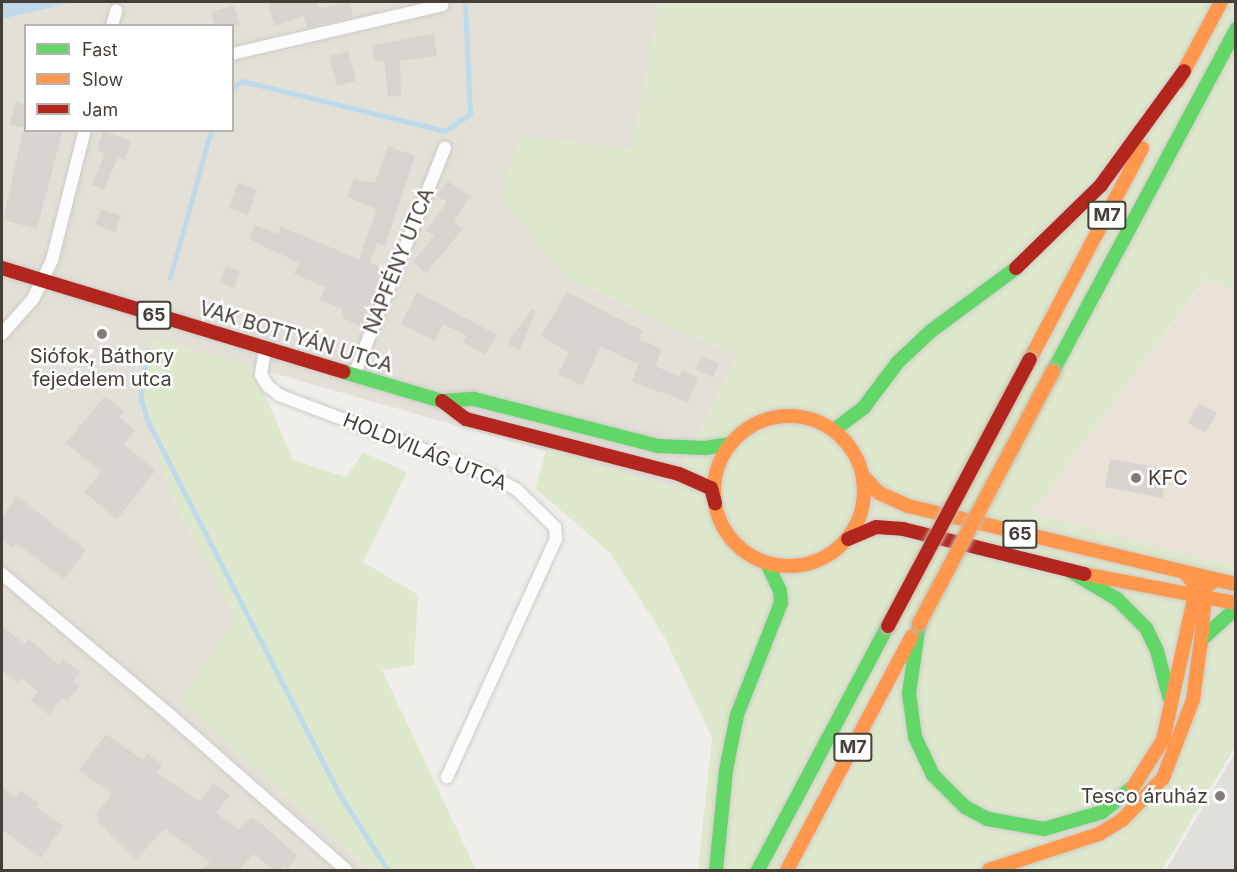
<!DOCTYPE html>
<meta charset="utf-8">
<style>
body{margin:0}
#map{position:relative;width:1237px;height:872px;overflow:hidden;background:#f0eeea;font-family:Inter,sans-serif}
div>[style]{position:absolute}
[style*='--x']{left:calc(var(--x)*1px);top:calc(var(--y)*1px);width:calc(var(--w)*1px);rotate:calc(var(--a)*1deg)}
.residential>*{inset:0;background:#e3e0d8}
.commercial>*{inset:0;background:#eae2d7}
.green>*{inset:0;background:#dee8cc}
.parking>*{inset:0;background:#e1dfdb}
.water>*{inset:0;background:#bfdaea}
.stream>*{height:4.5px;margin:-2.25px;padding:0 2.25px;transform-origin:2.25px;border-radius:2.25px;background:#bfdaea}
.building>*{inset:0;background:#d8d5d1}
.roads{filter:drop-shadow(0 0 2px #ceccc8) drop-shadow(0 0 2px #ceccc8)}
.street>*{height:12px;margin:-6px;padding:0 6px;transform-origin:6px;border-radius:6px;background:#fdfcfc}
.fast>*{height:14px;margin:-7px;padding:0 7px;transform-origin:7px;border-radius:7px;background:#63d668}
.slow>*{height:14px;margin:-7px;padding:0 7px;transform-origin:7px;border-radius:7px;background:#ff974d}
.slow>.ring{margin:-7px;padding:0;box-sizing:content-box;background:none;border:14px solid #ff974d;border-radius:50%}
.jam>*{height:14px;margin:-7px;padding:0 7px;transform-origin:7px;border-radius:7px;background:#b3261e}
.bridges{filter:drop-shadow(0 0 2px #c5baa8) drop-shadow(0 0 2px #c5baa8)}
.slow-bridge>*{height:14px;margin:-7px;padding:0 7px;transform-origin:7px;border-radius:7px;background:#ff974d}
.jam-bridge>*{height:14px;margin:-7px;padding:0 7px;transform-origin:7px;border-radius:7px;background:#b3261e}
.dots>*{width:16px;height:16px;translate:-50% -50%;box-sizing:border-box;border:3px solid #fff;border-radius:50%}
span{translate:-50% -50%;white-space:nowrap;text-align:center;line-height:1.15;-webkit-text-stroke:5px #fff;paint-order:stroke}
.shield-label span{padding:2px 4px;background:#fff;border:2px solid;border-radius:4px;-webkit-text-stroke-width:0}
.shield-label{font-size:18px;color:#453f37;font-weight:700}
.street-label{font-size:20px;color:#453f37}
.poi-label{font-size:20px;color:#453f37}
.left{translate:0 -50%;text-align:left}
.right{translate:-100% -50%;text-align:right}
.frame{position:absolute;inset:0;border:3px solid #453f37;pointer-events:none}
.legend{position:absolute;left:24px;top:24px;width:210px;height:108px;box-sizing:border-box;background:#fff;border:2px solid #b5b2af;margin:0;padding:8px 10px;list-style:none;font-size:18px;color:#453f37}
.legend li{display:flex;align-items:center;gap:12px;height:30px}
.legend b{width:30px;border:2px solid #b5b2af}
</style>
<div id="map">
<div class="residential">
<div style="clip-path:polygon(evenodd,74px 2px,660px 2px,632px 149px,519px 135px,565px 277px,737px 356px,672px 487px,154px 339px,139px 388px,175px 505px,236px 618px,182px 701px,370px 870px,2px 870px,2px 19px,74px 2px,26px 26px,232px 26px,232px 130px,26px 130px,26px 26px)"></div>
</div>
<div class="commercial">
<div style="clip-path:polygon(1207px 278px,1235px 294px,1235px 567px,1032px 513px)"></div>
</div>
<div class="green">
<div style="clip-path:polygon(660px 2px,1235px 2px,1235px 294px,1206px 278px,1032px 513px,1235px 567px,1235px 747px,1162px 870px,698px 870px,712px 738px,664px 636px,609px 552px,535px 488px,547px 449px,672px 487px,737px 356px,565px 277px,501px 197px,519px 135px,632px 149px)"></div>
<div style="clip-path:polygon(154px 339px,252px 365px,293px 460px,346px 477px,363px 452px,407px 472px,363px 562px,418px 595px,414px 665px,382px 670px,476px 870px,370px 870px,181px 701px,236px 618px,175px 505px,139px 388px)"></div>
</div>
<div class="parking">
<div style="clip-path:polygon(1235px 753px,1235px 870px,1166px 870px)"></div>
</div>
<div class="water">
<div style="clip-path:polygon(2px 2px,74px 2px,2px 19px)"></div>
</div>
<div class="stream">
<div style="--x:232;--y:88;--w:12;--a:-35"></div>
<div style="--x:242;--y:81;--w:209;--a:13.8"></div>
<div style="--x:445;--y:131;--w:30;--a:-34"></div>
<div style="--x:470;--y:114;--w:112;--a:-92.6"></div>
<div style="--x:170;--y:278;--w:154;--a:-74.5"></div>
<div style="--x:148;--y:350;--w:48;--a:98.5"></div>
<div style="--x:141;--y:397;--w:25;--a:74"></div>
<div style="--x:148;--y:421;--w:418;--a:62.8"></div>
<div style="--x:339;--y:793;--w:91;--a:57.5"></div>
</div>
<div class="building">
<div style="clip-path:polygon(275px 2px,317px 2px,319px 8px,349px 2px,353px 16px,307px 28px,304px 16px,275px 26px,268px 4px)"></div>
<div style="clip-path:polygon(234px 5px,240px 26px,215px 26px,211px 12px)"></div>
<div style="clip-path:polygon(434px 34px,437px 56px,400px 61px,401px 95px,388px 97px,384px 60px,375px 62px,372px 45px)"></div>
<div style="clip-path:polygon(348px 51px,356px 81px,337px 86px,329px 56px)"></div>
<div style="clip-path:polygon(16px 102px,26px 105px,26px 128px,9px 125px)"></div>
<div style="clip-path:polygon(23px 130px,63px 130px,37px 229px,3px 220px)"></div>
<div style="clip-path:polygon(103px 131px,131px 140px,125px 160px,118px 157px,104px 190px,92px 185px,105px 153px,97px 151px)"></div>
<div style="clip-path:polygon(388px 146px,415px 156px,385px 246px,377px 243px,370px 263px,384px 269px,362px 326px,342px 318px,342px 309px,320px 300px,325px 287px,294px 274px,299px 263px,249px 239px,254px 225px,278px 234px,281px 227px,359px 259px,377px 209px,347px 197px,354px 179px,375px 183px)"></div>
<div style="clip-path:polygon(447px 181px,470px 196px,454px 222px,463px 229px,426px 273px,413px 262px,434px 236px,426px 230px,447px 202px,437px 196px)"></div>
<div style="clip-path:polygon(238px 183px,257px 189px,248px 215px,229px 208px)"></div>
<div style="clip-path:polygon(101px 209px,121px 216px,115px 232px,95px 224px)"></div>
<div style="clip-path:polygon(226px 266px,240px 271px,234px 288px,220px 283px)"></div>
<div style="clip-path:polygon(417px 292px,497px 335px,485px 355px,463px 342px,467px 336px,443px 324px,435px 341px,401px 324px)"></div>
<div style="clip-path:polygon(567px 292px,643px 331px,639px 339px,662px 349px,655px 366px,679px 376px,682px 370px,698px 378px,688px 402px,632px 382px,638px 364px,601px 346px,582px 386px,558px 374px,569px 353px,541px 335px)"></div>
<div style="clip-path:polygon(532px 309px,536px 311px,519px 351px,507px 343px)"></div>
<div style="clip-path:polygon(702px 356px,719px 364px,713px 377px,695px 369px)"></div>
<div style="clip-path:polygon(105px 396px,124px 411px,119px 417px,135px 430px,123px 444px,156px 470px,117px 519px,84px 492px,101px 472px,66px 443px)"></div>
<div style="clip-path:polygon(1199px 403px,1217px 413px,1206px 433px,1188px 423px)"></div>
<div style="clip-path:polygon(1110px 459px,1168px 469px,1162px 498px,1105px 487px)"></div>
<div style="clip-path:polygon(17px 496px,86px 550px,64px 579px,16px 543px,12px 548px,2px 539px,2px 517px)"></div>
<div style="clip-path:polygon(2px 626px,24px 644px,29px 639px,59px 665px,63px 659px,80px 672px,73px 681px,80px 686px,67px 701px,62px 698px,49px 715px,31px 701px,38px 692px,22px 678px,17px 683px,2px 670px)"></div>
<div style="clip-path:polygon(106px 734px,143px 760px,148px 754px,162px 765px,157px 772px,200px 802px,214px 783px,230px 795px,216px 813px,238px 829px,251px 818px,257px 820px,298px 856px,288px 868px,284px 866px,280px 870px,273px 870px,254px 854px,239px 870px,202px 870px,210px 862px,165px 829px,136px 859px,97px 821px,99px 818px,95px 815px,112px 794px,79px 770px)"></div>
<div style="clip-path:polygon(2px 786px,15px 797px,20px 790px,39px 803px,36px 807px,63px 826px,41px 858px,2px 830px)"></div>
</div>
<div class="roads">
<div class="street">
<div style="--x:112;--y:26;--w:16;--a:-75"></div>
<div style="--x:232;--y:54;--w:216;--a:-13.1"></div>
<div style="--x:2;--y:334;--w:47;--a:-48.5"></div>
<div style="--x:33;--y:299;--w:43;--a:-64"></div>
<div style="--x:52;--y:260;--w:134;--a:-75.8"></div>
<div style="--x:265;--y:349;--w:26;--a:99"></div>
<div style="--x:261;--y:375;--w:13;--a:58"></div>
<div style="--x:268;--y:386;--w:14;--a:39"></div>
<div style="--x:279;--y:395;--w:228;--a:20.8"></div>
<div style="--x:492;--y:476;--w:29;--a:29"></div>
<div style="--x:517;--y:490;--w:53;--a:44.2"></div>
<div style="--x:555;--y:527;--w:12;--a:85"></div>
<div style="--x:556;--y:539;--w:262;--a:114.6"></div>
<div style="--x:354;--y:375;--w:245;--a:-68.2"></div>
<div style="--x:2;--y:574;--w:221;--a:40"></div>
<div style="--x:171;--y:716;--w:233;--a:41.3"></div>
</div>
<div class="fast">
<div style="--x:1053;--y:371;--w:388;--a:-61.8"></div>
<div style="--x:344;--y:372;--w:102;--a:16.5"></div>
<div style="--x:442;--y:401;--w:32;--a:-4"></div>
<div style="--x:474;--y:399;--w:190;--a:14.3"></div>
<div style="--x:658;--y:446;--w:47;--a:2.4"></div>
<div style="--x:705;--y:448;--w:25;--a:-9"></div>
<div style="--x:834;--y:430;--w:38;--a:-37"></div>
<div style="--x:864;--y:407;--w:56;--a:-52.9"></div>
<div style="--x:898;--y:362;--w:45;--a:-43.2"></div>
<div style="--x:931;--y:331;--w:106;--a:-36.5"></div>
<div style="--x:1070;--y:571;--w:55;--a:30.8"></div>
<div style="--x:1117;--y:599;--w:41;--a:45"></div>
<div style="--x:1146;--y:628;--w:25;--a:64"></div>
<div style="--x:1157;--y:651;--w:47;--a:75.1"></div>
<div style="--x:919;--y:624;--w:70;--a:98.2"></div>
<div style="--x:909;--y:693;--w:44;--a:82.2"></div>
<div style="--x:915;--y:737;--w:42;--a:64.7"></div>
<div style="--x:933;--y:775;--w:45;--a:45"></div>
<div style="--x:965;--y:807;--w:26;--a:28"></div>
<div style="--x:988;--y:819;--w:57;--a:10.1"></div>
<div style="--x:1044;--y:829;--w:60;--a:-16.3"></div>
<div style="--x:1102;--y:812;--w:40;--a:-39"></div>
<div style="--x:1201;--y:640;--w:47;--a:-42.4"></div>
<div style="--x:716;--y:870;--w:100;--a:-84.3"></div>
<div style="--x:726;--y:770;--w:56;--a:-78.7"></div>
<div style="--x:737;--y:715;--w:120;--a:-68.6"></div>
<div style="--x:781;--y:603;--w:12;--a:-95"></div>
<div style="--x:780;--y:591;--w:31;--a:-115"></div>
<div style="--x:758;--y:870;--w:276;--a:-62"></div>
</div>
<div class="slow">
<div style="--x:1178;--y:82;--w:91;--a:-61.7"></div>
<div style="--x:1030;--y:359;--w:239;--a:-62"></div>
<div class="ring" style="left:714px;top:416px;width:136px;height:136px"></div>
<div style="--x:864;--y:477;--w:22;--a:47"></div>
<div style="--x:879;--y:493;--w:32;--a:24"></div>
<div style="--x:908;--y:506;--w:337;--a:13.4"></div>
<div style="--x:1085;--y:574;--w:154;--a:10.9"></div>
<div style="--x:1133;--y:787;--w:56;--a:-57.4"></div>
<div style="--x:1163;--y:740;--w:149;--a:-77.6"></div>
<div style="--x:1195;--y:594;--w:25;--a:-34"></div>
<div style="--x:787;--y:870;--w:265;--a:-61.9"></div>
<div style="--x:989;--y:870;--w:116;--a:-18.1"></div>
<div style="--x:1099;--y:834;--w:27;--a:-31"></div>
<div style="--x:1122;--y:820;--w:59;--a:-45.7"></div>
<div style="--x:1163;--y:778;--w:84;--a:-69"></div>
<div style="--x:1193;--y:700;--w:61;--a:-82.4"></div>
<div style="--x:1201;--y:640;--w:44;--a:-84.8"></div>
<div style="--x:1205;--y:596;--w:32;--a:-131"></div>
</div>
<div class="jam">
<div style="--x:2;--y:268;--w:357;--a:16.9"></div>
<div style="--x:1016;--y:268;--w:119;--a:-44.3"></div>
<div style="--x:1101;--y:185;--w:141;--a:-53.9"></div>
<div style="--x:442;--y:401;--w:30;--a:37"></div>
<div style="--x:466;--y:419;--w:220;--a:14.5"></div>
<div style="--x:679;--y:474;--w:35;--a:24"></div>
<div style="--x:711;--y:488;--w:16;--a:75"></div>
<div style="--x:848;--y:539;--w:30;--a:-23"></div>
<div style="--x:876;--y:527;--w:27;--a:4"></div>
<div style="--x:903;--y:529;--w:187;--a:13.9"></div>
</div>
</div>
<div class="bridges">
<div class="slow-bridge">
<div style="--x:919;--y:624;--w:286;--a:-62.1"></div>
</div>
<div class="jam-bridge">
<div style="--x:888;--y:626;--w:302;--a:-62"></div>
</div>
</div>
<div class="dots">
<div style="left:102px;top:334px;background:#817c76"></div>
<div style="left:1136px;top:478px;background:#817c76"></div>
<div style="left:1220px;top:796px;background:#817c76"></div>
</div>
<div class="shield-label">
<span style="left:1107px;top:215px">M7</span>
<span style="left:154px;top:315px">65</span>
<span style="left:1020px;top:534px">65</span>
<span style="left:853px;top:747px">M7</span>
</div>
<div class="street-label">
<span style="left:399px;top:261px;rotate:-68deg">NAPFÉNY UTCA</span>
<span style="left:296px;top:337px;rotate:17deg">VAK BOTTYÁN UTCA</span>
<span style="left:425px;top:452px;rotate:22deg">HOLDVILÁG UTCA</span>
</div>
<div class="poi-label">
<span style="left:102px;top:368px">Siófok, Báthory<br>fejedelem utca</span>
<span class="left" style="left:1148px;top:478px">KFC</span>
<span class="right" style="left:1208px;top:796px">Tesco áruház</span>
</div>
<div class="frame"></div>
<ul class="legend">
<li><b style="height:8px;background:#63d668"></b>Fast</li>
<li><b style="height:8px;background:#ff974d"></b>Slow</li>
<li><b style="height:8px;background:#b3261e"></b>Jam</li>
</ul>
</div>
